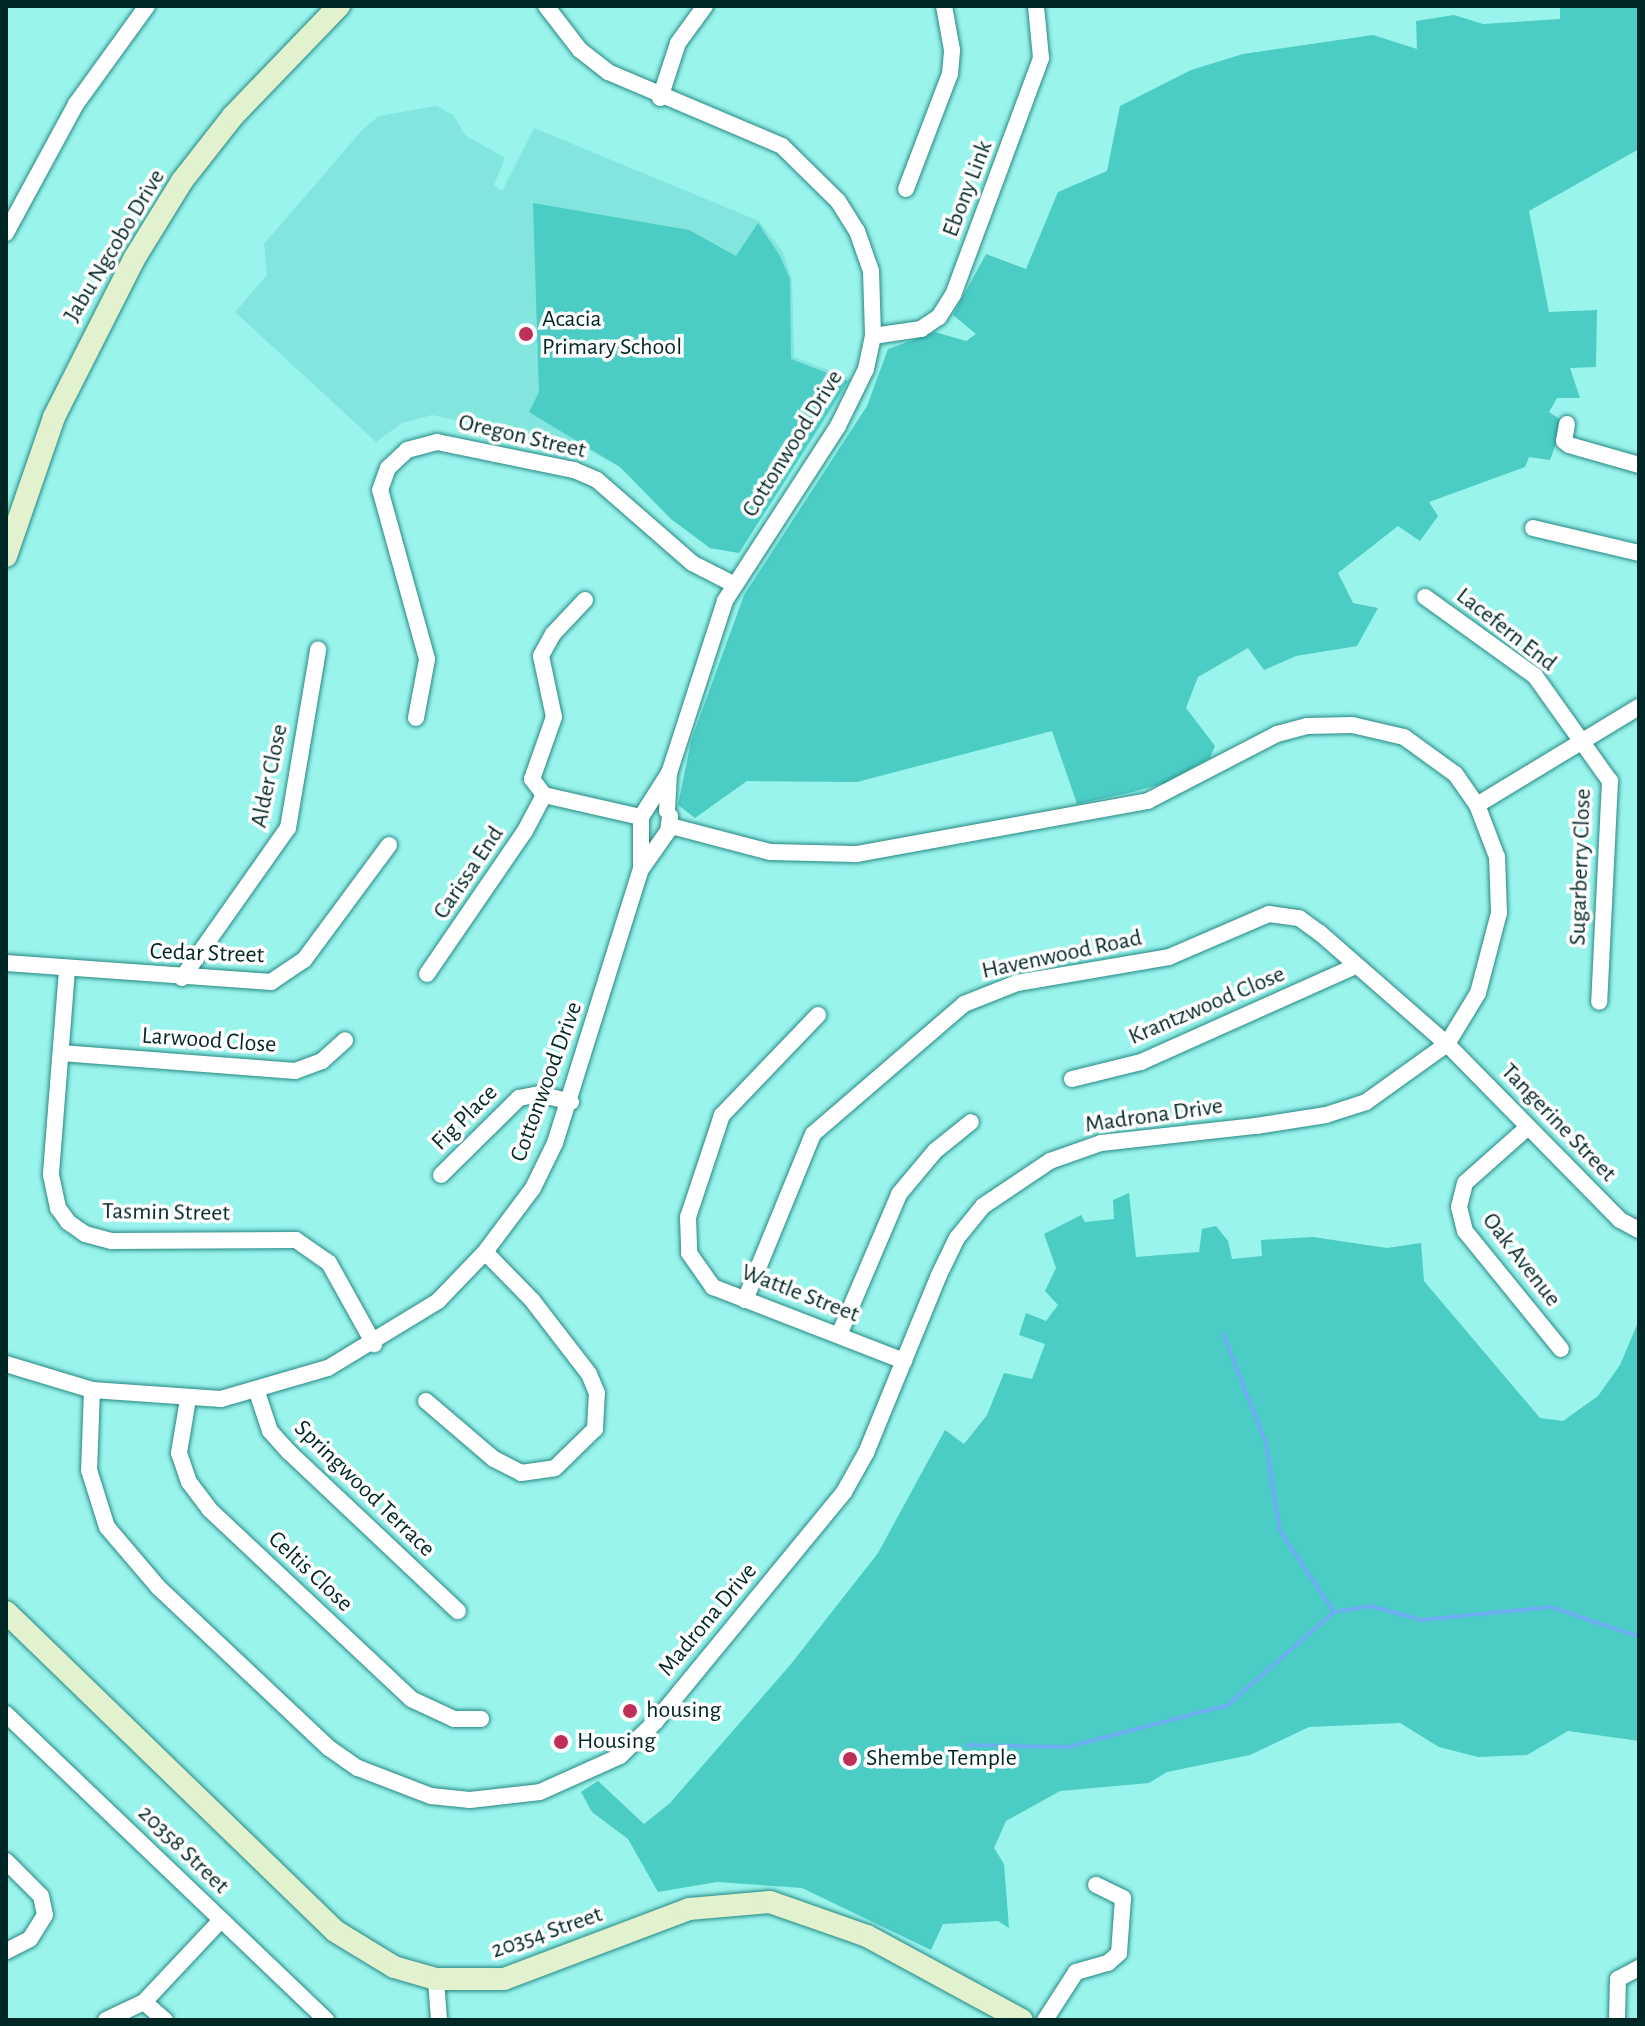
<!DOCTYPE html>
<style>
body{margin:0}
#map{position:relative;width:1645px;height:2026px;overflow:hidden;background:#99f4ec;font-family:"Alegreya Sans",sans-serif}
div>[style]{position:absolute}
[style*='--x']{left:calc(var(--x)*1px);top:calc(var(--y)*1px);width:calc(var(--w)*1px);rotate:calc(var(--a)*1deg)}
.built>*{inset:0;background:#82e6de}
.green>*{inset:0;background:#4bccc4}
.stream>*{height:4px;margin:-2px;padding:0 2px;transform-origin:2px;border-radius:2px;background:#6caff0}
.roads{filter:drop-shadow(0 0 2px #278882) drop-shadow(0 0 2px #278882)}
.street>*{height:16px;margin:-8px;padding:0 8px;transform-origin:8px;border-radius:8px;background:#fff}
.secondary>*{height:22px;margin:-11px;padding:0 11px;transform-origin:11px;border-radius:11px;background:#e2f1ce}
.dots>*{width:22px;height:22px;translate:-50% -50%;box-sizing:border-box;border:4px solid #fff;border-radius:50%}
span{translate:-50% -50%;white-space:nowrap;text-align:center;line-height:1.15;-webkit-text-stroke:7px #fff;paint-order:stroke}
.street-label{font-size:24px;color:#002725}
.poi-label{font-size:24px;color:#002725}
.left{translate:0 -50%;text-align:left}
.frame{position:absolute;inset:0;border:8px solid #002725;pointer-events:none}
</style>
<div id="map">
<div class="built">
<div style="clip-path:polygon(436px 106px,453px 115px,465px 135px,505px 158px,494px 185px,502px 191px,534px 128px,759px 221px,783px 252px,792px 279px,794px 357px,852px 379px,739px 553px,710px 548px,671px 519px,620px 467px,582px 447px,432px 415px,402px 423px,376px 442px,235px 312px,267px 275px,264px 244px,363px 129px,379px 116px)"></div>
</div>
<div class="green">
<div style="clip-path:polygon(1560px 6px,1639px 6px,1639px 149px,1529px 211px,1549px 312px,1597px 310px,1596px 367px,1570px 368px,1580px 398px,1557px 398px,1549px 412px,1564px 422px,1550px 460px,1529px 457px,1525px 467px,1429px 502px,1438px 516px,1420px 541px,1398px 526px,1338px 573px,1353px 603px,1378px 608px,1357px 646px,1296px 656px,1264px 670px,1248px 648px,1198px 677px,1186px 708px,1215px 746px,1210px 758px,1165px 783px,1133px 792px,1077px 804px,1052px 731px,857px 782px,747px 781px,695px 818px,678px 805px,691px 741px,744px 595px,867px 406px,888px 349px,935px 332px,966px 341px,976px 334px,953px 315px,986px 254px,1026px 269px,1058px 192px,1107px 171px,1120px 106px,1191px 70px,1243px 54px,1373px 35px,1417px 49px,1416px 21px,1454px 15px,1483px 24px,1560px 19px)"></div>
<div style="clip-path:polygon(533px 203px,689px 230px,736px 256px,758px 223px,780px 256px,790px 279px,791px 359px,848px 381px,739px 553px,710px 548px,671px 519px,620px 467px,529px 412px,539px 392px)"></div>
<div style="clip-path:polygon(1129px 1193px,1136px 1257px,1199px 1252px,1202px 1229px,1216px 1226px,1228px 1241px,1232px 1259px,1262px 1256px,1261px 1240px,1313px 1237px,1387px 1248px,1421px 1243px,1424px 1281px,1540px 1418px,1563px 1421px,1598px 1396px,1620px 1365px,1639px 1320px,1639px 1741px,1568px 1731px,1527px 1755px,1478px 1757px,1439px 1747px,1400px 1723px,1309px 1727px,1250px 1755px,1167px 1772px,1149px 1783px,1060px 1791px,1006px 1821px,994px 1848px,1004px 1864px,1009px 1928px,998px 1921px,943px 1924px,931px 1950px,802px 1888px,717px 1882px,658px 1892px,628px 1839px,592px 1812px,581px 1792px,598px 1781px,644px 1824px,670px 1803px,791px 1664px,878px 1553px,945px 1430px,964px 1444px,987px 1415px,1004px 1373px,1032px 1379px,1045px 1344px,1019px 1335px,1026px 1313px,1046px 1321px,1058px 1305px,1045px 1291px,1056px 1268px,1044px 1234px,1081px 1215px,1085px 1222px,1114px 1219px,1113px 1200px)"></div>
</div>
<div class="stream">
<div style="--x:1223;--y:1334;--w:117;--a:68.5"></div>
<div style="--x:1266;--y:1443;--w:89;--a:81"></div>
<div style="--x:1280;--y:1531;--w:97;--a:56.3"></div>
<div style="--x:967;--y:1745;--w:101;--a:1.1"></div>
<div style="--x:1068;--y:1747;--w:165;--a:-14.7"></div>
<div style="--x:1228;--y:1705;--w:141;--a:-41.3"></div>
<div style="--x:1334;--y:1612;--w:37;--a:-9"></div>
<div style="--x:1371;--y:1606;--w:52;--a:15.6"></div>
<div style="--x:1421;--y:1620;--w:131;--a:-5.7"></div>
<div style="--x:1551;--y:1607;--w:93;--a:18.8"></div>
</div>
<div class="roads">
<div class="street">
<div style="--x:546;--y:6;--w:56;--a:52.3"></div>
<div style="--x:580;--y:50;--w:36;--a:38"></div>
<div style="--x:608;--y:72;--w:189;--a:23"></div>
<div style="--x:782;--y:146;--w:78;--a:44.5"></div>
<div style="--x:838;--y:201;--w:36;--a:58"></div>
<div style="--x:857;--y:231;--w:42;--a:70.7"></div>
<div style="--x:871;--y:271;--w:65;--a:88.2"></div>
<div style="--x:873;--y:336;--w:34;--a:102"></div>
<div style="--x:866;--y:369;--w:64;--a:116.2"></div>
<div style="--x:838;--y:426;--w:208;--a:122.9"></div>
<div style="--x:725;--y:601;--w:181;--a:108"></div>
<div style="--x:669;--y:773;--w:38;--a:93"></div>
<div style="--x:660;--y:98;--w:58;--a:-71.9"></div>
<div style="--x:678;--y:43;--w:46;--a:-53.9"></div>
<div style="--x:906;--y:189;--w:123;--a:-69.1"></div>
<div style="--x:950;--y:74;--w:24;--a:-85"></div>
<div style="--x:952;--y:50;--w:45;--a:-100.3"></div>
<div style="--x:6;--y:233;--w:147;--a:-61.5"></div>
<div style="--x:76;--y:104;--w:121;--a:-54.1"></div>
<div style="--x:873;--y:336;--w:49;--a:-8.3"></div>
<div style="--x:921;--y:329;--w:22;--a:-34"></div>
<div style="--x:939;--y:317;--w:26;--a:-58"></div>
<div style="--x:953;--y:295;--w:253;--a:-69.6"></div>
<div style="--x:1041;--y:58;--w:52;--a:-95.5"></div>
<div style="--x:1567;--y:424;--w:17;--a:100"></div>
<div style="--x:1564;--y:441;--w:6;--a:39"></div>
<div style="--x:1569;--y:445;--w:73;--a:15.9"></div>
<div style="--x:1533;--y:528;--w:109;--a:13.3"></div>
<div style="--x:1425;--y:597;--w:135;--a:35.7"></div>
<div style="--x:1535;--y:676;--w:129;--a:54.5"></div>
<div style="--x:1610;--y:781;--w:221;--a:92.8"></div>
<div style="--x:585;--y:600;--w:47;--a:133.3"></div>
<div style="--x:553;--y:634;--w:25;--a:119"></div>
<div style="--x:541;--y:656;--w:62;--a:78"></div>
<div style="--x:554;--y:717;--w:66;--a:109.5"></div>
<div style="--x:532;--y:779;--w:20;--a:53"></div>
<div style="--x:544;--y:795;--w:99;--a:12.8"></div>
<div style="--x:416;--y:718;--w:60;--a:-79.4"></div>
<div style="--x:427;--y:659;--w:175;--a:-105.5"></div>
<div style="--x:380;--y:490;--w:23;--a:-70"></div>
<div style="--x:388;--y:468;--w:26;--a:-43"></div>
<div style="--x:407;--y:450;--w:31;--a:-15"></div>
<div style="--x:437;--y:442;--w:140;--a:11.6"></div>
<div style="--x:574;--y:470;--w:25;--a:23"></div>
<div style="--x:597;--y:480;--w:126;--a:41.1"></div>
<div style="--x:692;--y:563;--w:46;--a:27.1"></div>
<div style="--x:1477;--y:805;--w:189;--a:-31.2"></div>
<div style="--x:642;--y:868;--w:45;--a:-54.9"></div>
<div style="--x:668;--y:831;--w:15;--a:-82"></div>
<div style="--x:6;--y:963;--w:266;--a:4.1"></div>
<div style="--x:271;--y:982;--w:40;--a:-34"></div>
<div style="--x:304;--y:960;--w:143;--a:-53.5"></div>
<div style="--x:67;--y:970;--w:206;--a:94.5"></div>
<div style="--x:51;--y:1175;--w:34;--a:78"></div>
<div style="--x:58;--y:1208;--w:17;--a:54"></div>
<div style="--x:68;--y:1222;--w:21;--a:35"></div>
<div style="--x:85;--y:1234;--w:28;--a:15"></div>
<div style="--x:112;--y:1241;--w:184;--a:-0.3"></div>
<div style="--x:296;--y:1240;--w:40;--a:34.9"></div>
<div style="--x:329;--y:1263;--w:93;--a:60.9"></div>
<div style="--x:427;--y:974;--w:173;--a:-55.6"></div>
<div style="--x:525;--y:831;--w:41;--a:-62.2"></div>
<div style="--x:182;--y:978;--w:184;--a:-54.8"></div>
<div style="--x:288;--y:828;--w:181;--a:-80.4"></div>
<div style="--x:818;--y:1015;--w:139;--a:133.8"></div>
<div style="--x:722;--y:1115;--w:108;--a:108.4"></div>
<div style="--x:688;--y:1217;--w:36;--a:88"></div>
<div style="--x:689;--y:1253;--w:42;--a:54.8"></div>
<div style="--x:713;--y:1287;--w:205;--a:21.2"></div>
<div style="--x:61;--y:1053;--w:235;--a:4.4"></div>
<div style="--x:295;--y:1071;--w:29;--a:-20"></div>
<div style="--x:322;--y:1061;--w:31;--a:-42"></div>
<div style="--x:1072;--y:1079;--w:71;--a:-13.8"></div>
<div style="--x:1141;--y:1062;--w:235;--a:-24.1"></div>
<div style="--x:1528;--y:1127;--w:84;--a:138.4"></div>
<div style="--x:1465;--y:1183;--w:25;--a:104"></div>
<div style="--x:1459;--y:1207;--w:25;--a:76"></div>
<div style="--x:1465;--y:1231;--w:152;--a:50.9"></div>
<div style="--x:441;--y:1175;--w:110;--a:-44.6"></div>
<div style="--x:519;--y:1098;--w:20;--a:-11"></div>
<div style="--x:539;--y:1094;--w:33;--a:14"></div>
<div style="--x:745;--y:1300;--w:179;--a:-67.7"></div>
<div style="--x:813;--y:1134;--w:199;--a:-40.7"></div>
<div style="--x:964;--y:1004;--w:57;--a:-21.6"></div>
<div style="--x:1017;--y:983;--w:154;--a:-9.7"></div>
<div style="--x:1169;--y:957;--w:109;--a:-23.3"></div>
<div style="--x:1269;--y:914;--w:30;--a:8"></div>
<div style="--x:1299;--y:918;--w:26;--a:36"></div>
<div style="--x:1320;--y:933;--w:169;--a:41.2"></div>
<div style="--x:1447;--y:1044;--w:247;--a:45.5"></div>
<div style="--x:1620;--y:1220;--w:21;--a:28"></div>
<div style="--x:839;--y:1335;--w:153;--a:-66.9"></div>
<div style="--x:899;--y:1194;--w:56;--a:-50.1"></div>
<div style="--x:935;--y:1151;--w:46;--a:-38.9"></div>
<div style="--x:6;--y:1364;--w:90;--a:16.8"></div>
<div style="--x:92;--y:1390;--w:129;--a:4"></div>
<div style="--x:221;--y:1399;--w:111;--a:-16.2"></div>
<div style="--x:328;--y:1368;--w:129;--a:-31.3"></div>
<div style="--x:438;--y:1301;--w:68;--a:-46.2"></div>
<div style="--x:485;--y:1252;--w:80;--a:-53.1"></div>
<div style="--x:533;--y:1188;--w:50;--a:-63.9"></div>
<div style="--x:555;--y:1143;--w:287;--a:-72.6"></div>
<div style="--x:641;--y:869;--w:52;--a:-90"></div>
<div style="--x:641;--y:817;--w:52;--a:-57.5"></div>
<div style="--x:256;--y:1389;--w:44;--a:71.6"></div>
<div style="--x:270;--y:1431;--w:28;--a:48"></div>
<div style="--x:289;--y:1452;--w:232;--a:43.3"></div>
<div style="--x:92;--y:1390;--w:80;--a:92.1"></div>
<div style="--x:89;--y:1470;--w:60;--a:72.5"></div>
<div style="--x:107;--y:1527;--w:79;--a:49.6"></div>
<div style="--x:158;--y:1587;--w:235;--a:43.3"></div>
<div style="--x:329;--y:1748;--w:35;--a:35"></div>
<div style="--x:358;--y:1768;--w:78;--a:21"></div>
<div style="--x:431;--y:1796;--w:39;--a:6"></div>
<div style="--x:470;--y:1800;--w:70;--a:-6.5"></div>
<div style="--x:540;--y:1792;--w:88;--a:-24.2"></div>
<div style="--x:620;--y:1756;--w:50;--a:-44.2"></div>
<div style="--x:656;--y:1721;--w:296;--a:-50.6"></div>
<div style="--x:844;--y:1492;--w:45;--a:-60.6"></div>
<div style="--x:866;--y:1453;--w:192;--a:-67.7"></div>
<div style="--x:939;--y:1275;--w:41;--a:-64.1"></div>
<div style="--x:957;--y:1238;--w:41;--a:-50.9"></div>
<div style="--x:983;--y:1206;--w:81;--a:-33.9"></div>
<div style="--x:1050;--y:1161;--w:54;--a:-19.4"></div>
<div style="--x:1101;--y:1143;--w:156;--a:-6.3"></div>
<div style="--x:1256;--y:1126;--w:71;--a:-8.9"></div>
<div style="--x:1326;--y:1115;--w:42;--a:-18"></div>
<div style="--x:1366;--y:1102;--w:100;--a:-35.6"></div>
<div style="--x:1447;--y:1044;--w:60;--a:-58.7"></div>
<div style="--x:1478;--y:993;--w:83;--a:-75.3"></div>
<div style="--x:1499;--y:913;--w:56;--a:-92"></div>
<div style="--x:1497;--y:857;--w:56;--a:-111"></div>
<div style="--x:1477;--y:805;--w:38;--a:-125"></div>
<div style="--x:1455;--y:774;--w:63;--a:-144"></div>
<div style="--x:1404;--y:737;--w:53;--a:-167"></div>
<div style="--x:1352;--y:725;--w:45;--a:178.7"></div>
<div style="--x:1307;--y:726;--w:31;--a:165"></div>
<div style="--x:1277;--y:734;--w:145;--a:152.6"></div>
<div style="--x:1148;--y:801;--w:298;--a:169.7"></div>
<div style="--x:855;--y:854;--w:85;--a:-178.7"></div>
<div style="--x:770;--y:852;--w:102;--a:-165.3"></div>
<div style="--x:188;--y:1399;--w:55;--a:99.5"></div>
<div style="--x:179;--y:1453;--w:31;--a:71"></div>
<div style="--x:189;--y:1482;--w:34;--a:53"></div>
<div style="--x:209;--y:1509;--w:277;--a:43.2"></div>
<div style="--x:411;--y:1699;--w:47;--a:24.9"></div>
<div style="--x:454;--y:1719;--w:27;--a:0"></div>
<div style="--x:426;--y:1401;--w:89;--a:40.5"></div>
<div style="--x:494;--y:1459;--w:30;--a:27"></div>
<div style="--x:521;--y:1473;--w:34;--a:-8"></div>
<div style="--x:555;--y:1468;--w:56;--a:-44.3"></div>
<div style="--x:595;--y:1429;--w:36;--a:-87"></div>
<div style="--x:597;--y:1393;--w:21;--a:-113"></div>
<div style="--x:589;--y:1374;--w:93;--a:-127.6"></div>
<div style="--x:532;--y:1300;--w:67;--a:-134.4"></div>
<div style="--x:6;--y:1714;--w:443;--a:43.7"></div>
<div style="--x:6;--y:1861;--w:49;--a:45"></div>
<div style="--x:41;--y:1896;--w:19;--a:78"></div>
<div style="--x:45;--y:1915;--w:28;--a:122"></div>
<div style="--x:30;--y:1939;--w:27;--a:153"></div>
<div style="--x:436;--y:1979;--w:41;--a:85.8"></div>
<div style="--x:144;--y:2002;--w:28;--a:41"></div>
<div style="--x:106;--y:2020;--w:42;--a:-25.3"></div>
<div style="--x:144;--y:2002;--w:112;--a:-46.8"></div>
<div style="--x:1045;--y:2020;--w:57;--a:-57.1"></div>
<div style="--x:1076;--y:1972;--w:33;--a:-16"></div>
<div style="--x:1108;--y:1963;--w:15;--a:-42"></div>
<div style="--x:1119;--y:1953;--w:55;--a:-85.8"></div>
<div style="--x:1123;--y:1898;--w:30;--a:-154"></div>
<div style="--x:1617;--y:2020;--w:41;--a:-88.6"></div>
<div style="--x:1618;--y:1979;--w:24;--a:-28"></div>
</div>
<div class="secondary">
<div style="--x:6;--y:556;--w:147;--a:-70.9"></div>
<div style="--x:54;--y:417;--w:177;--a:-63.1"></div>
<div style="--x:134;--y:259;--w:92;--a:-58.4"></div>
<div style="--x:182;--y:181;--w:83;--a:-51.9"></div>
<div style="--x:233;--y:116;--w:153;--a:-46.1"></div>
<div style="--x:6;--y:1612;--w:458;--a:44.1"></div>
<div style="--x:335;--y:1931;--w:69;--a:31.4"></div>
<div style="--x:394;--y:1967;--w:44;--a:15.9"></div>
<div style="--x:436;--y:1979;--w:68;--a:0"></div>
<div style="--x:504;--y:1979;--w:198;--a:-20.7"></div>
<div style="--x:689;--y:1909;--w:81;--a:-4.9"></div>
<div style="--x:770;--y:1902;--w:103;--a:19.3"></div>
<div style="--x:867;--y:1936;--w:176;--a:28.5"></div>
</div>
</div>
<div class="dots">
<div style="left:526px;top:334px;background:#bf3058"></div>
<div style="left:630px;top:1711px;background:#bf3058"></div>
<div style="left:561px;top:1742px;background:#bf3058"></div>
<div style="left:850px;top:1759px;background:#bf3058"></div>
</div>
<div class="street-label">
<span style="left:968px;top:189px;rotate:-69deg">Ebony Link</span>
<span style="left:115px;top:246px;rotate:-59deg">Jabu Ngcobo Drive</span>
<span style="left:522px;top:437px;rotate:13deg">Oregon Street</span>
<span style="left:793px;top:444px;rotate:-58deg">Cottonwood Drive</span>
<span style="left:1506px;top:630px;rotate:38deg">Lacefern End</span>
<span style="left:270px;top:776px;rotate:-78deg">Alder Close</span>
<span style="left:1581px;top:867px;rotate:-88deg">Sugarberry Close</span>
<span style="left:469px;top:873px;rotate:-56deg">Carissa End</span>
<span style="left:207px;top:954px;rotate:2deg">Cedar Street</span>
<span style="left:1062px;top:955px;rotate:-12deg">Havenwood Road</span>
<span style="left:1207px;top:1006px;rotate:-23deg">Krantzwood Close</span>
<span style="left:209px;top:1041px;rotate:4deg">Larwood Close</span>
<span style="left:547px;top:1082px;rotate:-70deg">Cottonwood Drive</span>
<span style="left:1154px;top:1116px;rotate:-8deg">Madrona Drive</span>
<span style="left:465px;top:1118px;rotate:-45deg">Fig Place</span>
<span style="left:1558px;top:1123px;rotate:46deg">Tangerine Street</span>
<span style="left:166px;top:1213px;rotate:1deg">Tasmin Street</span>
<span style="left:1521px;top:1260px;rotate:52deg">Oak Avenue</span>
<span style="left:800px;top:1294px;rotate:21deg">Wattle Street</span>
<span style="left:364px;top:1489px;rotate:44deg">Springwood Terrace</span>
<span style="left:310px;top:1572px;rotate:43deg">Celtis Close</span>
<span style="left:708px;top:1620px;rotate:-50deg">Madrona Drive</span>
<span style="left:183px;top:1850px;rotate:44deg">20358 Street</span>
<span style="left:547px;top:1933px;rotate:-19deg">20354 Street</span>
</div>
<div class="poi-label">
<span class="left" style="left:542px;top:334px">Acacia<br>Primary School</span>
<span class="left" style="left:646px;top:1711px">housing</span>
<span class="left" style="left:577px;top:1742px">Housing</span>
<span class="left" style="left:866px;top:1759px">Shembe Temple</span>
</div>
<div class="frame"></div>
</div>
